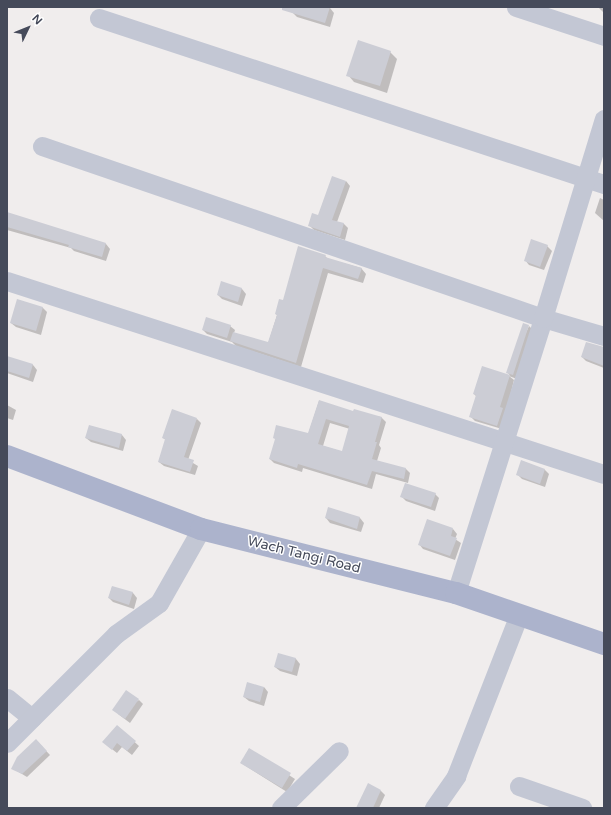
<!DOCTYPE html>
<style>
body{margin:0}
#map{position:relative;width:611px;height:815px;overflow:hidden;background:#f0eded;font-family:"Varela Round",sans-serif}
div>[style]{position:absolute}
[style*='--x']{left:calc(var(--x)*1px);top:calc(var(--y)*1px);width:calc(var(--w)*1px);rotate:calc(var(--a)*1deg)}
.shadow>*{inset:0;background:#0003}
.building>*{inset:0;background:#cccdd5}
.minor>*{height:19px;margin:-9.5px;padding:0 9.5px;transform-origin:9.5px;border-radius:9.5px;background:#c3c7d4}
.major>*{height:22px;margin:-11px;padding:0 11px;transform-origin:11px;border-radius:11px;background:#acb3cc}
span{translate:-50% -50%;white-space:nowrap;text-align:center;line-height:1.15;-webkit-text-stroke:3px #fff;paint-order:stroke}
.street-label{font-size:14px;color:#454a5a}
.frame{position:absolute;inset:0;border:8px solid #454a5a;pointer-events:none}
.north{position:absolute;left:8px;top:8px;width:40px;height:40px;-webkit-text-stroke:3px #fff;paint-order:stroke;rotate:47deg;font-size:11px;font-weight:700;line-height:16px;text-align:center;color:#454a5a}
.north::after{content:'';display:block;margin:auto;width:14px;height:18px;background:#454a5a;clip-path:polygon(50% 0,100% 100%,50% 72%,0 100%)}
</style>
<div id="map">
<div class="shadow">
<div style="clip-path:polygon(294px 7px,330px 8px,334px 13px,330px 27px,297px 17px,293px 13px)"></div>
<div style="clip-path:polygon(599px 7px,604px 7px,604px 13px,599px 8px)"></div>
<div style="clip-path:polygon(390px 52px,397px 59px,387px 93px,354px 82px,348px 75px)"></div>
<div style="clip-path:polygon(346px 181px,350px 186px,337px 222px,344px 224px,348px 228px,345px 240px,314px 230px,310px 226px)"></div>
<div style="clip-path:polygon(600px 198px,604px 200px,604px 221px,595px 213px)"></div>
<div style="clip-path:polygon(7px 213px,106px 244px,110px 249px,106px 261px,74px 251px,71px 248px,7px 230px)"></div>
<div style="clip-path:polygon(547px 246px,552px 251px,544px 270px,529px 265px,525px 260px)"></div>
<div style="clip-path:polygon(325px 256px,328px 259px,361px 268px,366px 274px,363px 283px,328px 273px,301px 367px,236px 346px,232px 342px,207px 334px,203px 330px,230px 326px,235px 330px,234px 333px,268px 344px,277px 315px,276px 314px,284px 302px)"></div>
<div style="clip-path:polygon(222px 283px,242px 289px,246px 294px,242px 306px,222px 299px,218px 295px)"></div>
<div style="clip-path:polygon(18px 300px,43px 308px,47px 312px,41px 335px,16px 327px,11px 323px)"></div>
<div style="clip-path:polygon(529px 326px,533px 330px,517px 379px,509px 376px,514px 380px,502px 429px,475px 421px,470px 416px,477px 397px,474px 394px,482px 368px,511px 377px,508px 373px)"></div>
<div style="clip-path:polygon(604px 347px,604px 368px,586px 361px,582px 357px)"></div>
<div style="clip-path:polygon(7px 357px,33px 365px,37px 370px,33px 382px,7px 373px)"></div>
<div style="clip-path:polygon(evenodd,319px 401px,354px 412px,381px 417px,386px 422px,379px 445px,381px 448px,377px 461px,406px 469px,410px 473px,408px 483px,376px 474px,372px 489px,303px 468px,302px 472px,274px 463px,270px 459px,308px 435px,319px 401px,330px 423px,350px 429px,343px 452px,323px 446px,330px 423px)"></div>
<div style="clip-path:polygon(7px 405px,16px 410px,13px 420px,7px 418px)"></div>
<div style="clip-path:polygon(197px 419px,201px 423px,188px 460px,198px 466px,195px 475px,164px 466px,159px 462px,166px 440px,163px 438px)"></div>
<div style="clip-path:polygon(90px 426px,122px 435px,126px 440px,123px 451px,91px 442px,86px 438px)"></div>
<div style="clip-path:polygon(522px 461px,545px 470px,549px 474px,545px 487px,522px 479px,517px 474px)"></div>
<div style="clip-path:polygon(435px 494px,439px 498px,435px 511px,406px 501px,401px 496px)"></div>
<div style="clip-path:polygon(329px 508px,360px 518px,364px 523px,361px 532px,330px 523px,326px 518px)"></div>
<div style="clip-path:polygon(453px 529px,457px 534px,455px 539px,461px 543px,455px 560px,423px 549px,419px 544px)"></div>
<div style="clip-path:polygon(112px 587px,133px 593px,137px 598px,134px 609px,113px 602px,109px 598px)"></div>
<div style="clip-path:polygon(279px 654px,296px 659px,300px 664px,297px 676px,280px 671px,275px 667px)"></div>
<div style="clip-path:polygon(264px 687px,268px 692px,264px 706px,249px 701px,244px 697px)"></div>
<div style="clip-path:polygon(139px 700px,143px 704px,130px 723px,118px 714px)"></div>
<div style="clip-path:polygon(117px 726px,139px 746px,132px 755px,122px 747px,117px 753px,108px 746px)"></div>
<div style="clip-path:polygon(36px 740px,50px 755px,27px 777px,12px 768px)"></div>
<div style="clip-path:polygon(249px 749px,295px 779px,287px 792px,241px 763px)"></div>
<div style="clip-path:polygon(368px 785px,381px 791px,385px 795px,379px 808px,357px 808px)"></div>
</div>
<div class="building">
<div style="clip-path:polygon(282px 7px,330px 7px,325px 23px,282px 10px)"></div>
<div style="clip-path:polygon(358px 40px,391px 51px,380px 86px,346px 76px)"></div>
<div style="clip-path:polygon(332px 176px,346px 181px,332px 220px,344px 223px,340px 237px,308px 226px,312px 213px,318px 215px)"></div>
<div style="clip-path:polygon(7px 212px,106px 243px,102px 257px,68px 247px,69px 245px,7px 227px)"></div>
<div style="clip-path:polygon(531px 239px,548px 245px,540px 267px,524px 261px)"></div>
<div style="clip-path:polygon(298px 246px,326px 255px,325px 257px,362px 268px,358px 279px,323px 268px,296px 363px,230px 341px,233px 332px,268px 342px,277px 315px,275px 314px,279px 299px,283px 300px)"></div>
<div style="clip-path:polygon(221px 281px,242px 288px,238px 302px,217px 295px)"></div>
<div style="clip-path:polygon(17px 299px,43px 307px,36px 331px,10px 323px)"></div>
<div style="clip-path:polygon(206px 317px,231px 325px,227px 338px,202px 330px)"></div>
<div style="clip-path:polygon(523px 323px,529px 325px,513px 375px,506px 373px)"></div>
<div style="clip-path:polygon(586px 342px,604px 347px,604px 366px,581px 357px)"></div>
<div style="clip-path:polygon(7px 356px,33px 364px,29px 378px,7px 371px)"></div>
<div style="clip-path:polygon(482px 366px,510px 375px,500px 407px,503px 408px,497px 426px,469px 417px,476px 395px,473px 394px)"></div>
<div style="clip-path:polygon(evenodd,319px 400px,353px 411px,354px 409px,382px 417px,375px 442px,377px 442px,372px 459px,406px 468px,404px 479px,372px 471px,367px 485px,298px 464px,297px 468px,269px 459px,275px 439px,273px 438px,276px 425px,308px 433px,319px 400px,326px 419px,349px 426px,342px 451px,318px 444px,326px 419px)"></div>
<div style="clip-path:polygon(172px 409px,197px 418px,184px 457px,194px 460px,190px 472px,158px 462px,165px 439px,162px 438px)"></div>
<div style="clip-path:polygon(89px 425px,122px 434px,119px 448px,85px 438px)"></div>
<div style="clip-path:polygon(521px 460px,545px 469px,540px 484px,516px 475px)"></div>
<div style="clip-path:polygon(405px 483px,436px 493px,431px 507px,400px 497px)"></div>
<div style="clip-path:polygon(328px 507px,360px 517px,357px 529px,325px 518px)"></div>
<div style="clip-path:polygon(427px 519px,453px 528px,451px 536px,457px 538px,450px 556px,418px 545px)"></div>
<div style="clip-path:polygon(112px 586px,133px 592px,129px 605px,108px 598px)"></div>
<div style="clip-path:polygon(278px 653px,296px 658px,292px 672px,274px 667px)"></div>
<div style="clip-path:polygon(247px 682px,264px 687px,260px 702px,243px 697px)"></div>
<div style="clip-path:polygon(126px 690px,139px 699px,125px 719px,112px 710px)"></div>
<div style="clip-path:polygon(117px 725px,136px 741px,127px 751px,117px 743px,112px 750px,102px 742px)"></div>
<div style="clip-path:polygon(36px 739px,47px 751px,22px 774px,11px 769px,17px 757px)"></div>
<div style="clip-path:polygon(249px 748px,291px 773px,282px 788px,240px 763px)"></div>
<div style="clip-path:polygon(368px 783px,381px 790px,373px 808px,356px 808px)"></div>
</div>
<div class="minor">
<div style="--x:516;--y:7;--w:93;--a:18.2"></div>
<div style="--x:99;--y:18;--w:532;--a:18.2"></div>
<div style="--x:42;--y:146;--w:530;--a:18.95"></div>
<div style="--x:543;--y:318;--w:64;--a:16.4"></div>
<div style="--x:7;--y:281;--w:627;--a:17.92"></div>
<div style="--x:456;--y:593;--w:288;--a:-72.4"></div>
<div style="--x:543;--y:318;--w:208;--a:-73"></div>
<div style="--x:7;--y:698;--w:32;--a:39"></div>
<div style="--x:7;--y:743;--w:154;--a:-45"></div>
<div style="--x:116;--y:634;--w:53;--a:-35.8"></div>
<div style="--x:159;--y:603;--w:85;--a:-60.4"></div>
<div style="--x:519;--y:786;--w:67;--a:19.2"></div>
<div style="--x:281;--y:808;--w:81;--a:-44.5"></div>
<div style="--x:434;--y:808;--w:39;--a:-55"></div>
<div style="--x:456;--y:776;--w:174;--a:-68.7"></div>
</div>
<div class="major">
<div style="--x:7;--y:456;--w:207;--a:20.6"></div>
<div style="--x:201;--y:529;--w:263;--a:14.1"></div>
<div style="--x:456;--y:593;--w:157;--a:19"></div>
</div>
<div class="street-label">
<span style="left:304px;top:555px;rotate:14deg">Wach Tangi Road</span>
</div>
<div class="frame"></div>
<div class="north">N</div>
</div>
